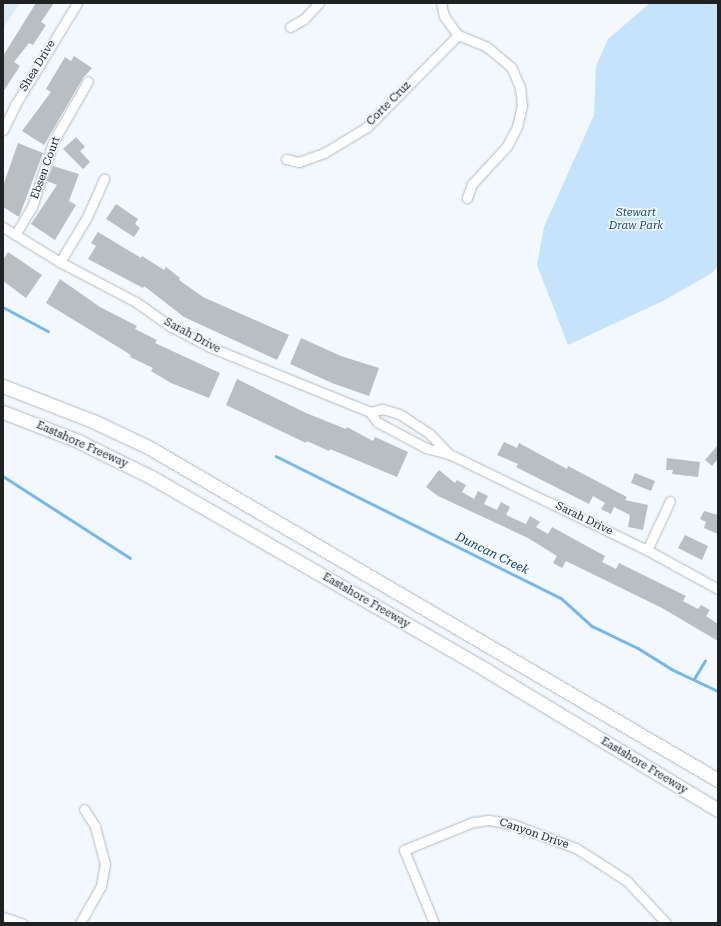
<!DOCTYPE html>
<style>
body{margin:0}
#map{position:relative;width:721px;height:926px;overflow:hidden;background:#f2f8fd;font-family:"Roboto Serif",serif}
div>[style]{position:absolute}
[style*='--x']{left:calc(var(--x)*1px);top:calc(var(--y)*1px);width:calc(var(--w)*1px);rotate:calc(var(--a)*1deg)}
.built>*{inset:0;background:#deeaf4}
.green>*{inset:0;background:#c6e3fc}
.stream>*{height:2.5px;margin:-1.25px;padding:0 1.25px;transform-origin:1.25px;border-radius:1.25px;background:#75b8ec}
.building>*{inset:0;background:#b9bec3}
.roads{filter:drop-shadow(0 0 1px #b4b9bd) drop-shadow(0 0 1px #b4b9bd)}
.minor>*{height:9px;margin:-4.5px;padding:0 4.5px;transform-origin:4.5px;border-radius:4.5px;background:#fff}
.highway>*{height:13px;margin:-6.5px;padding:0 6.5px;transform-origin:6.5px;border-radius:6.5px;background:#fff}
span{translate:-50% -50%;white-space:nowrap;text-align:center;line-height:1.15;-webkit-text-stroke:3px #f2f8fd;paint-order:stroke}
.street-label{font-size:11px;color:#1f2123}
.park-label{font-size:11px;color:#184a6d;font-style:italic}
.water-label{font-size:12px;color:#053c5e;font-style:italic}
.frame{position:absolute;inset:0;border:4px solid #1f2123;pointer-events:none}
</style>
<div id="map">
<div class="built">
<div style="clip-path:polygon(3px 3px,20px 3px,3px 28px)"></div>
</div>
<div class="green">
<div style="clip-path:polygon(650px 3px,718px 3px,718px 266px,712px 273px,663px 301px,568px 345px,537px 265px,544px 227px,594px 115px,596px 66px,608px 39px)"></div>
</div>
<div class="stream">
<div style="--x:3;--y:307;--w:51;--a:28.1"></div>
<div style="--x:276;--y:456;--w:318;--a:26.5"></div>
<div style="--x:561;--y:598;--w:42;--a:42.1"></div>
<div style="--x:592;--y:626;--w:51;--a:25.6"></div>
<div style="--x:638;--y:648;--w:39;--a:32"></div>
<div style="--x:671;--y:669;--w:52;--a:25.1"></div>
<div style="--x:3;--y:476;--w:151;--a:32.8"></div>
<div style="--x:694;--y:679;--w:21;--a:-59"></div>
</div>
<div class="building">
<div style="clip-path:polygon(36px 3px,54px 3px,41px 22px,46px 25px,33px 45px,29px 43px,14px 62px,20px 66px,3px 92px,3px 56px)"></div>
<div style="clip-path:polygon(74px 56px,92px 68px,83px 78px,44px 145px,22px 131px,51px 92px,46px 89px,65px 57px,71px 61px)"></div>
<div style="clip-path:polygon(76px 137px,85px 147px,80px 151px,90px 162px,83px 169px,63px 149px)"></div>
<div style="clip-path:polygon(18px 143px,43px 153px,19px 217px,3px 207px,3px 186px)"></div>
<div style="clip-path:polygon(53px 166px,79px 174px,69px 201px,76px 205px,55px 240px,31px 224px,57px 185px,47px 181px)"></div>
<div style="clip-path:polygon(116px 204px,138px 219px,135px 224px,140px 228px,134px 237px,106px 219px)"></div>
<div style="clip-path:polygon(98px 232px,141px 258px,142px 256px,164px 270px,166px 267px,180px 278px,179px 280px,203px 297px,289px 335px,277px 360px,184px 317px,144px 286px,143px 288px,88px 259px,96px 246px,91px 243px)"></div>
<div style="clip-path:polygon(8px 252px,42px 275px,26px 298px,3px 281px,3px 260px)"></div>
<div style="clip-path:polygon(60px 279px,100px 307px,137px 326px,135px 329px,157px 340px,155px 343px,220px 373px,209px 398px,171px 383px,151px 371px,153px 368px,130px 357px,131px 355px,46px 303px)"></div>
<div style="clip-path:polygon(301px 338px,341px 356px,379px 368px,369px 396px,332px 383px,290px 364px)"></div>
<div style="clip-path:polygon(237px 379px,306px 413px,346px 429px,347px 427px,373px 441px,375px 437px,408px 452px,397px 477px,330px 449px,329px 451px,307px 441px,306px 443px,226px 405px)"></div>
<div style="clip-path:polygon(504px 442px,517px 448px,519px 443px,567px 469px,568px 466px,627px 497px,625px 500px,648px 505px,643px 530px,628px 527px,630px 515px,614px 507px,611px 514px,601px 509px,605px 503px,593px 496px,589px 504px,516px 467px,518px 464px,497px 455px)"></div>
<div style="clip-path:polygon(718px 445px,718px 459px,712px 466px,705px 460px)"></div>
<div style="clip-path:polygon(667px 458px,700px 462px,698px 477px,672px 474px,673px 470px,666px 470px)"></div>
<div style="clip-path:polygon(439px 470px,455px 483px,457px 480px,466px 485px,462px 492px,474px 499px,478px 491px,488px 496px,484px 504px,497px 510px,501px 502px,510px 507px,506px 515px,526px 524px,530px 516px,540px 522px,536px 527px,548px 534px,552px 527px,605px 556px,602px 562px,616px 569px,619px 563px,686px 596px,683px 601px,698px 609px,701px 605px,710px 610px,706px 616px,718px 624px,718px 641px,662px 608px,566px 561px,562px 568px,553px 563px,557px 556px,528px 538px,438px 496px,426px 487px)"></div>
<div style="clip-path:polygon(635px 473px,655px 481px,651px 491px,631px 483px)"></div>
<div style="clip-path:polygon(704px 511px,718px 515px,718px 534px,704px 528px,706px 522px,700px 519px)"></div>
<div style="clip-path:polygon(685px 535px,708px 546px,702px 560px,678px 548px)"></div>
</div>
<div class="roads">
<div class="minor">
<div style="--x:441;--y:3;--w:13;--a:77"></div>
<div style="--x:444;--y:16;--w:24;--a:54"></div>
<div style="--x:290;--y:27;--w:16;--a:-30"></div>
<div style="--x:304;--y:19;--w:22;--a:-47"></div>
<div style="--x:458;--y:35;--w:31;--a:22"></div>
<div style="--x:487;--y:47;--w:31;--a:40"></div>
<div style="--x:511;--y:67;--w:22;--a:66"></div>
<div style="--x:520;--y:87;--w:18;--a:84"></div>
<div style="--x:522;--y:105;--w:23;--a:103"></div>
<div style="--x:517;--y:127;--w:21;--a:118"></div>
<div style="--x:507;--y:146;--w:52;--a:132.6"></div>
<div style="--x:472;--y:184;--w:15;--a:110"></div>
<div style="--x:3;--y:130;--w:28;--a:-64"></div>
<div style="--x:15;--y:105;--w:119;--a:-58.7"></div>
<div style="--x:286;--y:159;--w:13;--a:13"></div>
<div style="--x:299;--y:162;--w:27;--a:-20"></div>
<div style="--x:324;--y:153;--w:50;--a:-31.2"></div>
<div style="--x:367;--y:127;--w:129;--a:-45.3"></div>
<div style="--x:3;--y:227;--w:67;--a:31.6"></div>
<div style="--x:60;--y:262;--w:86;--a:27.8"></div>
<div style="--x:136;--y:302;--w:42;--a:35.2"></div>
<div style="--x:170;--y:326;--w:45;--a:27.7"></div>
<div style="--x:210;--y:347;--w:173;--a:22.1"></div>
<div style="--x:15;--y:235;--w:33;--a:-59"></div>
<div style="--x:32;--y:207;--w:68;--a:-72.1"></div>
<div style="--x:53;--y:142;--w:70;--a:-60.2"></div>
<div style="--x:60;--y:262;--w:52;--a:-59"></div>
<div style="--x:87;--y:217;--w:42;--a:-65.9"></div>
<div style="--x:449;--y:454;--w:28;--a:-134"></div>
<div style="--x:430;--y:434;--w:37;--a:-147"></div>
<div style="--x:399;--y:414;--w:17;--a:-163"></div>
<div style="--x:383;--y:409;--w:13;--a:167"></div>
<div style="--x:370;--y:412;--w:12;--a:55"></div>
<div style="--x:377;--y:422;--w:55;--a:28"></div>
<div style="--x:426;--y:448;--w:24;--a:15"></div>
<div style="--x:449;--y:454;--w:220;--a:25.9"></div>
<div style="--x:647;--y:550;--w:81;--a:28.8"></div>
<div style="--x:647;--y:550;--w:54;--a:-64.9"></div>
<div style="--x:3;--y:917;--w:20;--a:18"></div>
<div style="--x:80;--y:923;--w:43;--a:-60.4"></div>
<div style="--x:101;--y:886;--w:22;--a:-80"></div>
<div style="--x:105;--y:864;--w:39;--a:-105"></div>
<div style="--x:95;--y:826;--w:20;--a:-123"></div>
<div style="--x:434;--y:923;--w:79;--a:-112.3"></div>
<div style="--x:404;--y:850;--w:74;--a:-22.1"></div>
<div style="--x:473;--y:822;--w:16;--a:-7"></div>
<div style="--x:489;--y:820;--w:23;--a:10"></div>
<div style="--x:512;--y:824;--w:68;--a:20.6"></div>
<div style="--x:576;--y:848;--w:61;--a:32.9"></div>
<div style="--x:627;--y:881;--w:57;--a:47.1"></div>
</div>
<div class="highway">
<div style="--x:3;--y:386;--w:97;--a:21.3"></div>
<div style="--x:93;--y:421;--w:63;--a:25.3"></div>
<div style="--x:150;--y:448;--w:658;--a:30.31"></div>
<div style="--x:3;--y:412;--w:80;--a:21.1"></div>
<div style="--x:78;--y:441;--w:81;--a:26.3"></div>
<div style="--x:151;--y:477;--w:387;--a:29.9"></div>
<div style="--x:486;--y:670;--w:271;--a:31.1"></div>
</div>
</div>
<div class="street-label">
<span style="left:38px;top:66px;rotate:-59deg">Shea Drive</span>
<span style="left:389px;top:104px;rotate:-45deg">Corte Cruz</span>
<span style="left:46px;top:168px;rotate:-70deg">Ebsen Court</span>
<span style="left:192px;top:336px;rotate:28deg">Sarah Drive</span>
<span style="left:82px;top:445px;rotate:24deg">Eastshore Freeway</span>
<span style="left:584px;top:519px;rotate:26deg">Sarah Drive</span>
<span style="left:366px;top:601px;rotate:30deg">Eastshore Freeway</span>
<span style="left:644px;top:766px;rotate:31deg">Eastshore Freeway</span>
<span style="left:534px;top:834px;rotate:19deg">Canyon Drive</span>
</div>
<div class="park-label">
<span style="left:636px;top:220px">Stewart<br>Draw Park</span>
</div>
<div class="water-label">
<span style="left:492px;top:554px;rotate:26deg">Duncan Creek</span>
</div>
<div class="frame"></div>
</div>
